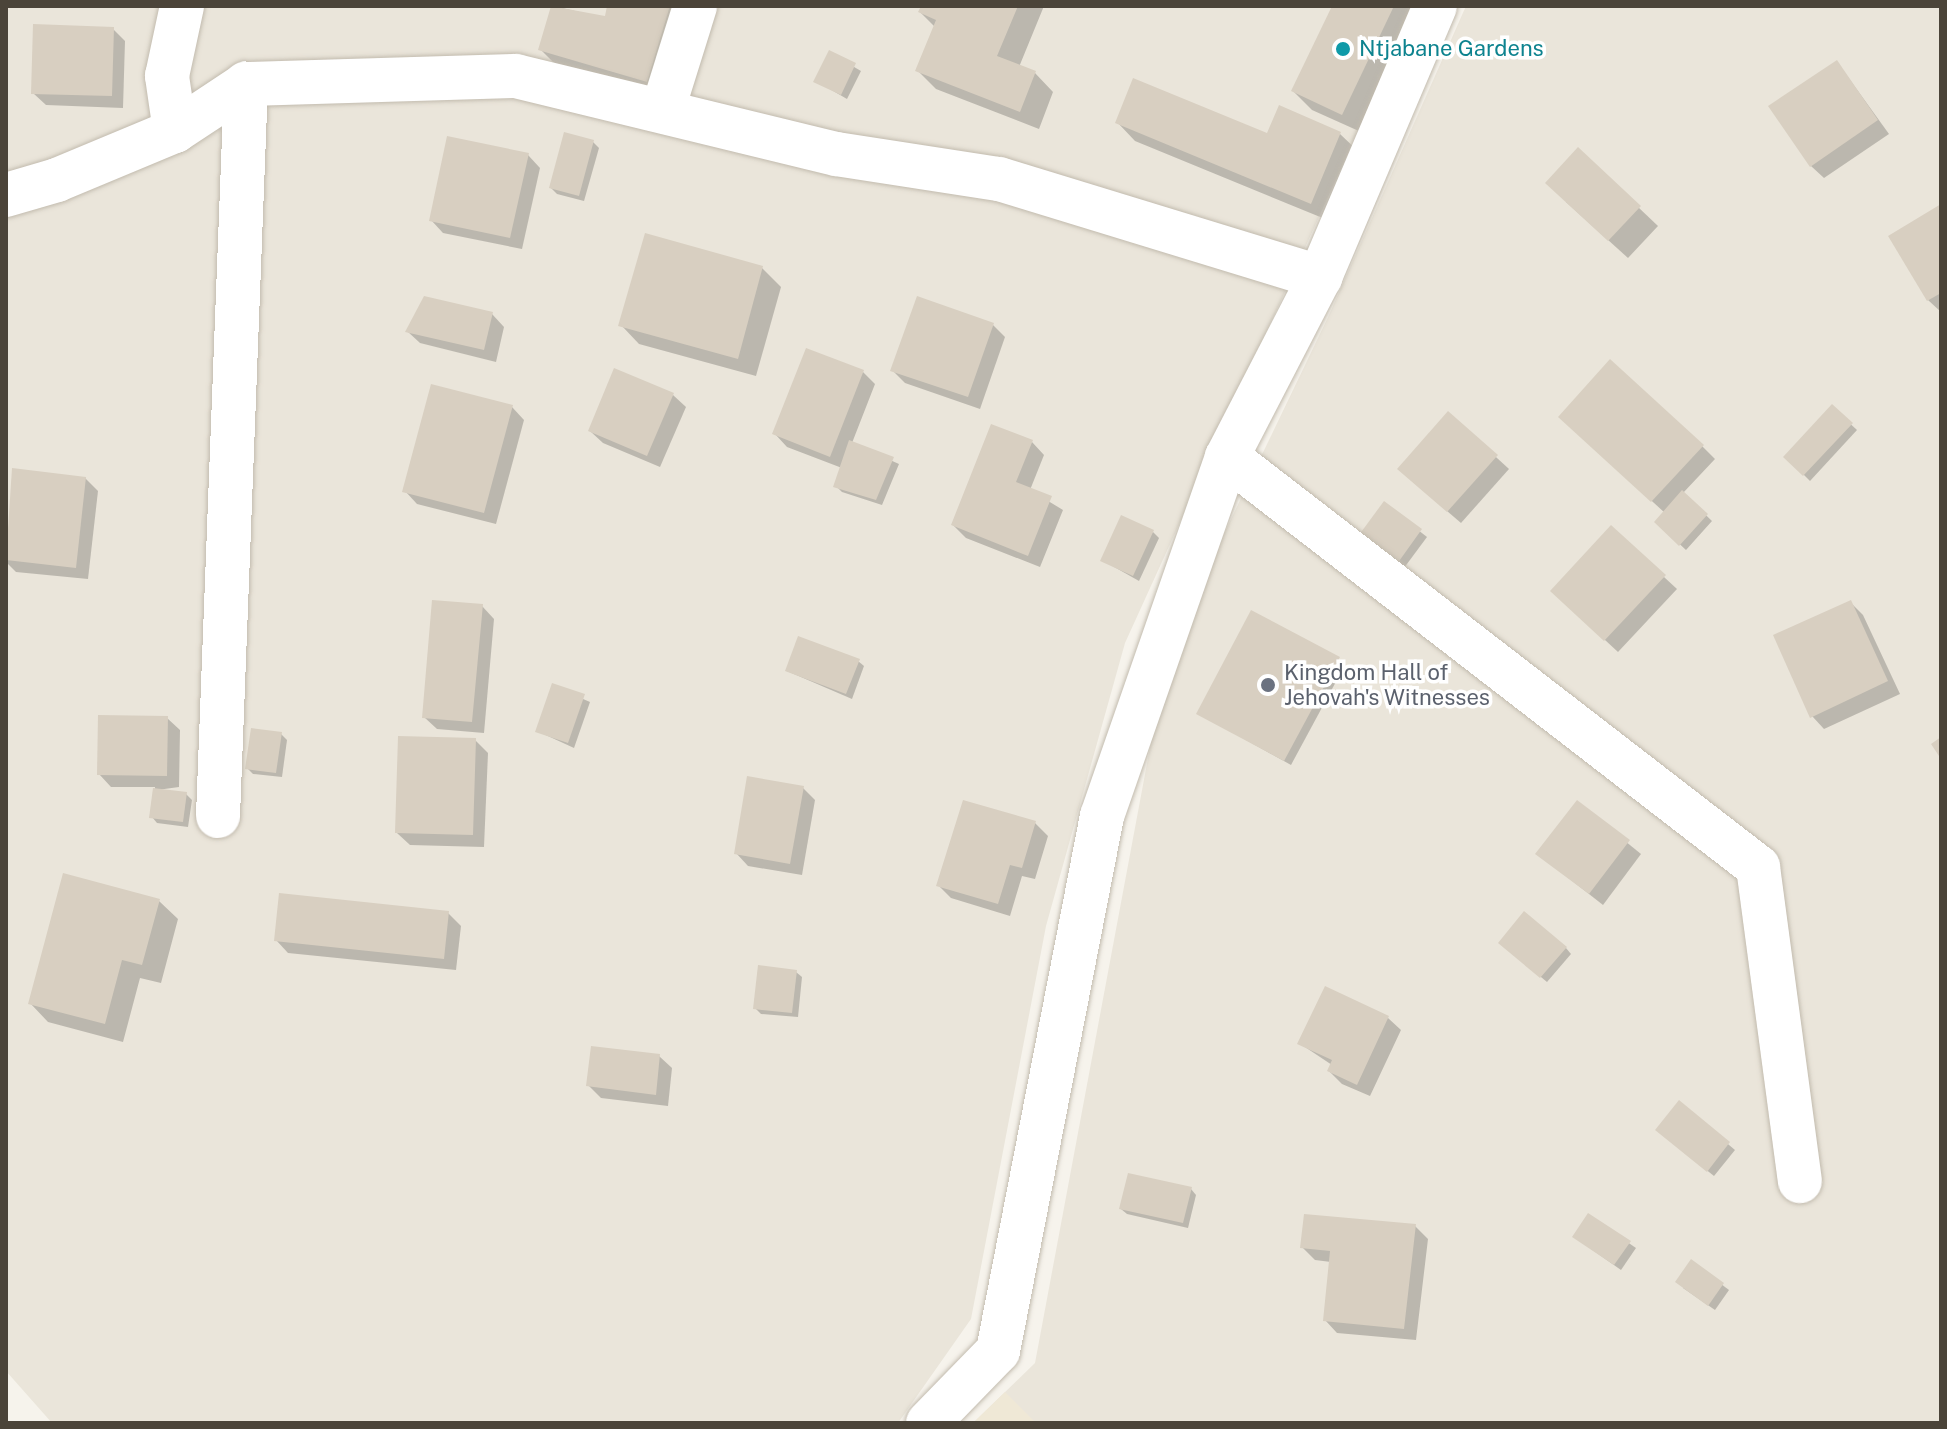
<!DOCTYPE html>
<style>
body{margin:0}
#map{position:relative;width:1947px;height:1429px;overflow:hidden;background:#f6f3ec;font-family:"Public Sans",sans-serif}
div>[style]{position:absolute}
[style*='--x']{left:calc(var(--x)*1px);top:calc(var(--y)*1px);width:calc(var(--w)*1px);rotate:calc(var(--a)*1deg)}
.residential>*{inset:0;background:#eae5da}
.education>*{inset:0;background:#efe8d6}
.shadow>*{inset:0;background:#0003}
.building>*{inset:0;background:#d8cfc1}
.roads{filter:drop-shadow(0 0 2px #c2bbae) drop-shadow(0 0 2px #c2bbae)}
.minor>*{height:44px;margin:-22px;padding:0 22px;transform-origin:22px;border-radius:22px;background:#fff}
.dots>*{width:22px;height:22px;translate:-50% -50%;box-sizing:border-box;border:4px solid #fff;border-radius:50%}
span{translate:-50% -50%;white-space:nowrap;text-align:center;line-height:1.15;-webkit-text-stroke:7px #fff;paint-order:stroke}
.culture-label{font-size:22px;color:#0d838f}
.left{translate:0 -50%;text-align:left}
.worship-label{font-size:22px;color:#5b616d}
.frame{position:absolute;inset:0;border:8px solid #4b4439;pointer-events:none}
</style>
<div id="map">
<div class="residential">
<div style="clip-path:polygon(6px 6px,1415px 6px,1125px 643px,1046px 926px,971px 1319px,898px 1423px,52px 1423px,6px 1371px)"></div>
<div style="clip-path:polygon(1466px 6px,1941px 6px,1941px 1423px,973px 1423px,1035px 1363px,1157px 710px,1196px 592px,1329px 315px)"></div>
</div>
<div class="education">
<div style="clip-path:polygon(1005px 1392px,1036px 1423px,973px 1423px)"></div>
</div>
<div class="shadow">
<div style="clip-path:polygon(553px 6px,606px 18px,610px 6px,694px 6px,665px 100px,559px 68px,540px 49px)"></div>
<div style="clip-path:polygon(923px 6px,1044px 6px,1019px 67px,1035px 73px,1053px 92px,1039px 129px,936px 89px,918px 71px,935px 27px,920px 12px)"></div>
<div style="clip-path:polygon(1334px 6px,1421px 6px,1361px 132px,1312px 110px,1293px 91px)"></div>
<div style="clip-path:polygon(113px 29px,125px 41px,123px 108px,46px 105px,33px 93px)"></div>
<div style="clip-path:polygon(830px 53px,861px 71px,847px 99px,816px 81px)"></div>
<div style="clip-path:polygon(1837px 62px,1889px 134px,1824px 178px,1811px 166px)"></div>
<div style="clip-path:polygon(1117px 122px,1268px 136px,1340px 134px,1359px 152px,1330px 221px,1135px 141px)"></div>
<div style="clip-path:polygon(593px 142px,599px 148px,584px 201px,557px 194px,551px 188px)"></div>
<div style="clip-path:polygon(1578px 150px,1658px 226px,1628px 258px,1566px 202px)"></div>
<div style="clip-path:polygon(528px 155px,540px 168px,522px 249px,443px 233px,431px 220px)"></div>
<div style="clip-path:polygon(1941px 207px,1941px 312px,1928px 300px)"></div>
<div style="clip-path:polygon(762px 268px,781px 287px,756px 376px,639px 344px,621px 325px)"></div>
<div style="clip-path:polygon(492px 314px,504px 327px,496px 362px,420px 343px,407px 331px)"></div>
<div style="clip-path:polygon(992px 324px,1005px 337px,980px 409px,905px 383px,893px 371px)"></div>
<div style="clip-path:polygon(863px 372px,875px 384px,852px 443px,899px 464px,882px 505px,842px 492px,836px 486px,842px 468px,787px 447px,775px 434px)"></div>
<div style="clip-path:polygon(673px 395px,686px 407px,660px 467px,603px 443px,590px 431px)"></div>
<div style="clip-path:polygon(512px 407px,524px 420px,496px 524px,417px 504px,405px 491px)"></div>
<div style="clip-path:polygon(1832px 407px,1857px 430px,1810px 481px,1786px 457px)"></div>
<div style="clip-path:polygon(1448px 413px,1509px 469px,1461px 523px,1412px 481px)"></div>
<div style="clip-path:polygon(1573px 429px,1702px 446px,1715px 459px,1683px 493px,1712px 521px,1686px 550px,1656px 522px,1665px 513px)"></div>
<div style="clip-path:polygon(1032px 442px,1044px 455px,1030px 490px,1063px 510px,1040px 567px,966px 538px,953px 525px)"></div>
<div style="clip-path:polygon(14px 470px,85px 478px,98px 491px,88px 579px,16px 572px,6px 562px)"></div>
<div style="clip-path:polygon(1385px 504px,1427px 537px,1404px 568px,1367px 541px)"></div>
<div style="clip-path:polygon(1153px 532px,1159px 538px,1139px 581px,1102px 560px)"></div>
<div style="clip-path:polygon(1664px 577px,1677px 589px,1618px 652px,1565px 603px)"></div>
<div style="clip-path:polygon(1851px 603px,1863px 615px,1900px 694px,1824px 729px,1812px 716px)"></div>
<div style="clip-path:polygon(482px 606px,494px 619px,484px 733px,437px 729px,424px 717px)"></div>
<div style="clip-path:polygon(1252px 613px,1345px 665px,1291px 765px,1198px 713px)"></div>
<div style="clip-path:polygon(858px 661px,864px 666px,852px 699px,787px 671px)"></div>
<div style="clip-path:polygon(553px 686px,590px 702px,574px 748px,537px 731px)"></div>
<div style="clip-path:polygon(167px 718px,180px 730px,179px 787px,157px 790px,186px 794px,192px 800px,188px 827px,157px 823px,152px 817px,155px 787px,111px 787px,99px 774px)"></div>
<div style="clip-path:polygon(281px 734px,287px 740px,282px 777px,253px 774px,247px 768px)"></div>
<div style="clip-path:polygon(475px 740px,488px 753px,484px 847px,410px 845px,397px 833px)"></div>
<div style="clip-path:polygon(803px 788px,815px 800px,802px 875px,748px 866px,736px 853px)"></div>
<div style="clip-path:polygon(1577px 802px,1641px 854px,1603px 905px,1538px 854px)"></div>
<div style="clip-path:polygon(1035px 823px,1048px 836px,1035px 879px,1022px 876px,1010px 916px,951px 898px,938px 885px)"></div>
<div style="clip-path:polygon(159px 901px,178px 919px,161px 983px,140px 978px,123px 1042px,48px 1022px,30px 1003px)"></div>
<div style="clip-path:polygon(448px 913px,461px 926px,456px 970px,288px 953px,276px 940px)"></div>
<div style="clip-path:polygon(1506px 948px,1566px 948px,1571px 954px,1547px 982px)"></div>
<div style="clip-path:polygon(796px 972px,802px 977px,798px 1017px,761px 1014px,755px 1008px)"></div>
<div style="clip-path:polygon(1326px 988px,1388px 1018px,1401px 1030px,1370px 1096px,1342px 1084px,1329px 1071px,1332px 1065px,1299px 1043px)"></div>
<div style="clip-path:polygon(659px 1056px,672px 1068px,668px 1106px,601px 1098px,588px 1085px)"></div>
<div style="clip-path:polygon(1679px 1103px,1735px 1150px,1714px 1176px,1664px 1136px)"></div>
<div style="clip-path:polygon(1191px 1189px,1196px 1195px,1188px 1228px,1127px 1214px,1121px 1209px)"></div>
<div style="clip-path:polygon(1588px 1215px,1636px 1248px,1621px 1270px,1574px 1237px)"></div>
<div style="clip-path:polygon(1415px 1226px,1428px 1239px,1416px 1340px,1337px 1333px,1325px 1320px,1331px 1262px,1315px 1260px,1302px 1247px)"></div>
<div style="clip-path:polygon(1692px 1262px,1729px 1290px,1715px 1310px,1683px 1288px)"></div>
</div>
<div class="building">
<div style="clip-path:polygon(551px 6px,605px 16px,607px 6px,670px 6px,647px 82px,538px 50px)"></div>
<div style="clip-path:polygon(921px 6px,1018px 6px,997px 56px,1036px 71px,1020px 112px,915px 71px,936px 20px,918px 12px)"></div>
<div style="clip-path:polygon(1332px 6px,1394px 6px,1342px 115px,1291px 91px)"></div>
<div style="clip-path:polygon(33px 24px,114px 27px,112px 96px,31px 94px)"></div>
<div style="clip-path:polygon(829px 50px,856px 63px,841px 95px,813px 82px)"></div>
<div style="clip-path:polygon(1837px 60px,1878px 120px,1810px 167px,1768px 106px)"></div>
<div style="clip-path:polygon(1133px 78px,1267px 133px,1279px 105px,1341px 132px,1311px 204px,1115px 123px)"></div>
<div style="clip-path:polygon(564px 132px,594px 140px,579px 196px,549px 188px)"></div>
<div style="clip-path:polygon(447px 136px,529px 153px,510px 238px,429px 221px)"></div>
<div style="clip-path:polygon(1578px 147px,1641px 206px,1608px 241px,1545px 183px)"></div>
<div style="clip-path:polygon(1941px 204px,1941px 293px,1927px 301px,1888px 236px)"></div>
<div style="clip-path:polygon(645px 233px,763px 266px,738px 359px,618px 326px)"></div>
<div style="clip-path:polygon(424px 296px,493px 312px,484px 350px,405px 332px)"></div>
<div style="clip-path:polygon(917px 296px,994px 323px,968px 397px,890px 371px)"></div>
<div style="clip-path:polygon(806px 348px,864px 370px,830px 457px,772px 434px)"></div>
<div style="clip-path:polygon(1610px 359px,1704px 445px,1651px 502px,1558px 417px)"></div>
<div style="clip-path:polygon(614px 368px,674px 393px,647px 456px,588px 431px)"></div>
<div style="clip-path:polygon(431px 384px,513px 405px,484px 513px,402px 492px)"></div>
<div style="clip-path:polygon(1832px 404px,1853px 423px,1803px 476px,1783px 457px)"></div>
<div style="clip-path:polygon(1448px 411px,1498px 455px,1447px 512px,1397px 469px)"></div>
<div style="clip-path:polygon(991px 424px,1033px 440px,1016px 482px,1052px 496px,1028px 556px,951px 525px)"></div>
<div style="clip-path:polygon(849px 440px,894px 457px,876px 500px,833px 487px)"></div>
<div style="clip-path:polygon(12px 468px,86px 477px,76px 568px,6px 560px)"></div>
<div style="clip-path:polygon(1682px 490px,1708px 514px,1679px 546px,1654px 522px)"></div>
<div style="clip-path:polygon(1384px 501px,1422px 529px,1397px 564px,1359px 535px)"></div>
<div style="clip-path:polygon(1121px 515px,1154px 530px,1133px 576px,1100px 561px)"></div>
<div style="clip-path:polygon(1611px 525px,1666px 575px,1604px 641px,1550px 591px)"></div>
<div style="clip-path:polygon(432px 600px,483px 604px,472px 722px,422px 718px)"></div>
<div style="clip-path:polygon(1851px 600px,1888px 681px,1810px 718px,1773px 635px)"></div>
<div style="clip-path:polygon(1251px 610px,1340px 657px,1284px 761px,1196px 714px)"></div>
<div style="clip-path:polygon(798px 636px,860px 659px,846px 694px,785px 671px)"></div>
<div style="clip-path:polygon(552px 683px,585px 694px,568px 743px,535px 732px)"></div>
<div style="clip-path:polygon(98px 715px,168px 716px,167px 776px,97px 775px)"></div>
<div style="clip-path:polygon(251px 728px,282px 732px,276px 773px,245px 769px)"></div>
<div style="clip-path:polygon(398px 736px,476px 738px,473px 835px,395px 833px)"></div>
<div style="clip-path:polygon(1941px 737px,1941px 759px,1931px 744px)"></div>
<div style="clip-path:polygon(747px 776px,804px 786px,790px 864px,734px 854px)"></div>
<div style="clip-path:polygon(153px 788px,187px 792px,183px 822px,149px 818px)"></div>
<div style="clip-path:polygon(963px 800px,1036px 821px,1022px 868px,1010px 865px,998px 904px,936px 886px)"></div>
<div style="clip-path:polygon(1577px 800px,1630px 840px,1589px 894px,1535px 854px)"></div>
<div style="clip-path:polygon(63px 873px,160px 899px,142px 965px,122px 960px,105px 1024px,28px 1004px)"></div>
<div style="clip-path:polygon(279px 893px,449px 911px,444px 959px,274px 941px)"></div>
<div style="clip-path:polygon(1524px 911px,1567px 947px,1540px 978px,1498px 943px)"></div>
<div style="clip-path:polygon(758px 965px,797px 970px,792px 1013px,753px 1009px)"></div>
<div style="clip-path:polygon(1325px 986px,1389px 1016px,1357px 1085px,1327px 1071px,1332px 1060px,1297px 1044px)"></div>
<div style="clip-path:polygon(591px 1046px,660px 1054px,656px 1095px,586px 1086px)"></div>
<div style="clip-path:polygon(1679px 1100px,1730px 1142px,1707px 1172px,1655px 1130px)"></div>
<div style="clip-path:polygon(1128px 1173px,1192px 1187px,1183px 1223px,1119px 1209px)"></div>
<div style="clip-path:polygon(1588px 1213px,1631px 1241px,1614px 1265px,1572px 1237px)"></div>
<div style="clip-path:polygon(1304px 1214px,1416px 1224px,1404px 1329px,1323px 1321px,1330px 1251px,1300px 1248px)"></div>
<div style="clip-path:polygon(1691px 1259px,1724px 1283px,1708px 1306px,1675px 1282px)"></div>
</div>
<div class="roads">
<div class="minor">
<div style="--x:663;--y:109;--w:108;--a:-72.7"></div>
<div style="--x:175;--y:131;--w:56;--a:-98.3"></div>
<div style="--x:167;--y:76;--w:72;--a:-77.9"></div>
<div style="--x:6;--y:195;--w:53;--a:-16.4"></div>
<div style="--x:57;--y:180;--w:128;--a:-22.6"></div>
<div style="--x:175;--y:131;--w:85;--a:-33.5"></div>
<div style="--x:246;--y:84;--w:270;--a:-1.7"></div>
<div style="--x:516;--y:76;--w:330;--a:13.7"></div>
<div style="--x:837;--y:154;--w:164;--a:8.8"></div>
<div style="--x:999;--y:179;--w:336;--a:17"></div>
<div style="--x:1227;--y:457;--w:671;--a:37.67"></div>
<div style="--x:1758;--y:867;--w:317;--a:82.4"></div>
<div style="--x:218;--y:816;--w:733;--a:-87.81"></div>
<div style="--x:928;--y:1423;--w:100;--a:-45.8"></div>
<div style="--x:998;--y:1351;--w:545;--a:-79"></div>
<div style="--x:1102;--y:816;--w:380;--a:-70.8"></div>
<div style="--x:1227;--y:457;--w:203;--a:-62.7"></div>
<div style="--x:1320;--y:277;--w:294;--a:-67"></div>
</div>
</div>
<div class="dots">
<div style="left:1343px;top:49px;background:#0f9aa8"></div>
<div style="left:1268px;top:685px;background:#6b7280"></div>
</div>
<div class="culture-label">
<span class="left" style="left:1359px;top:49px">Ntjabane Gardens</span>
</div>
<div class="worship-label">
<span class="left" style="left:1284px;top:685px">Kingdom Hall of<br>Jehovah's Witnesses</span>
</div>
<div class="frame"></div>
</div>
